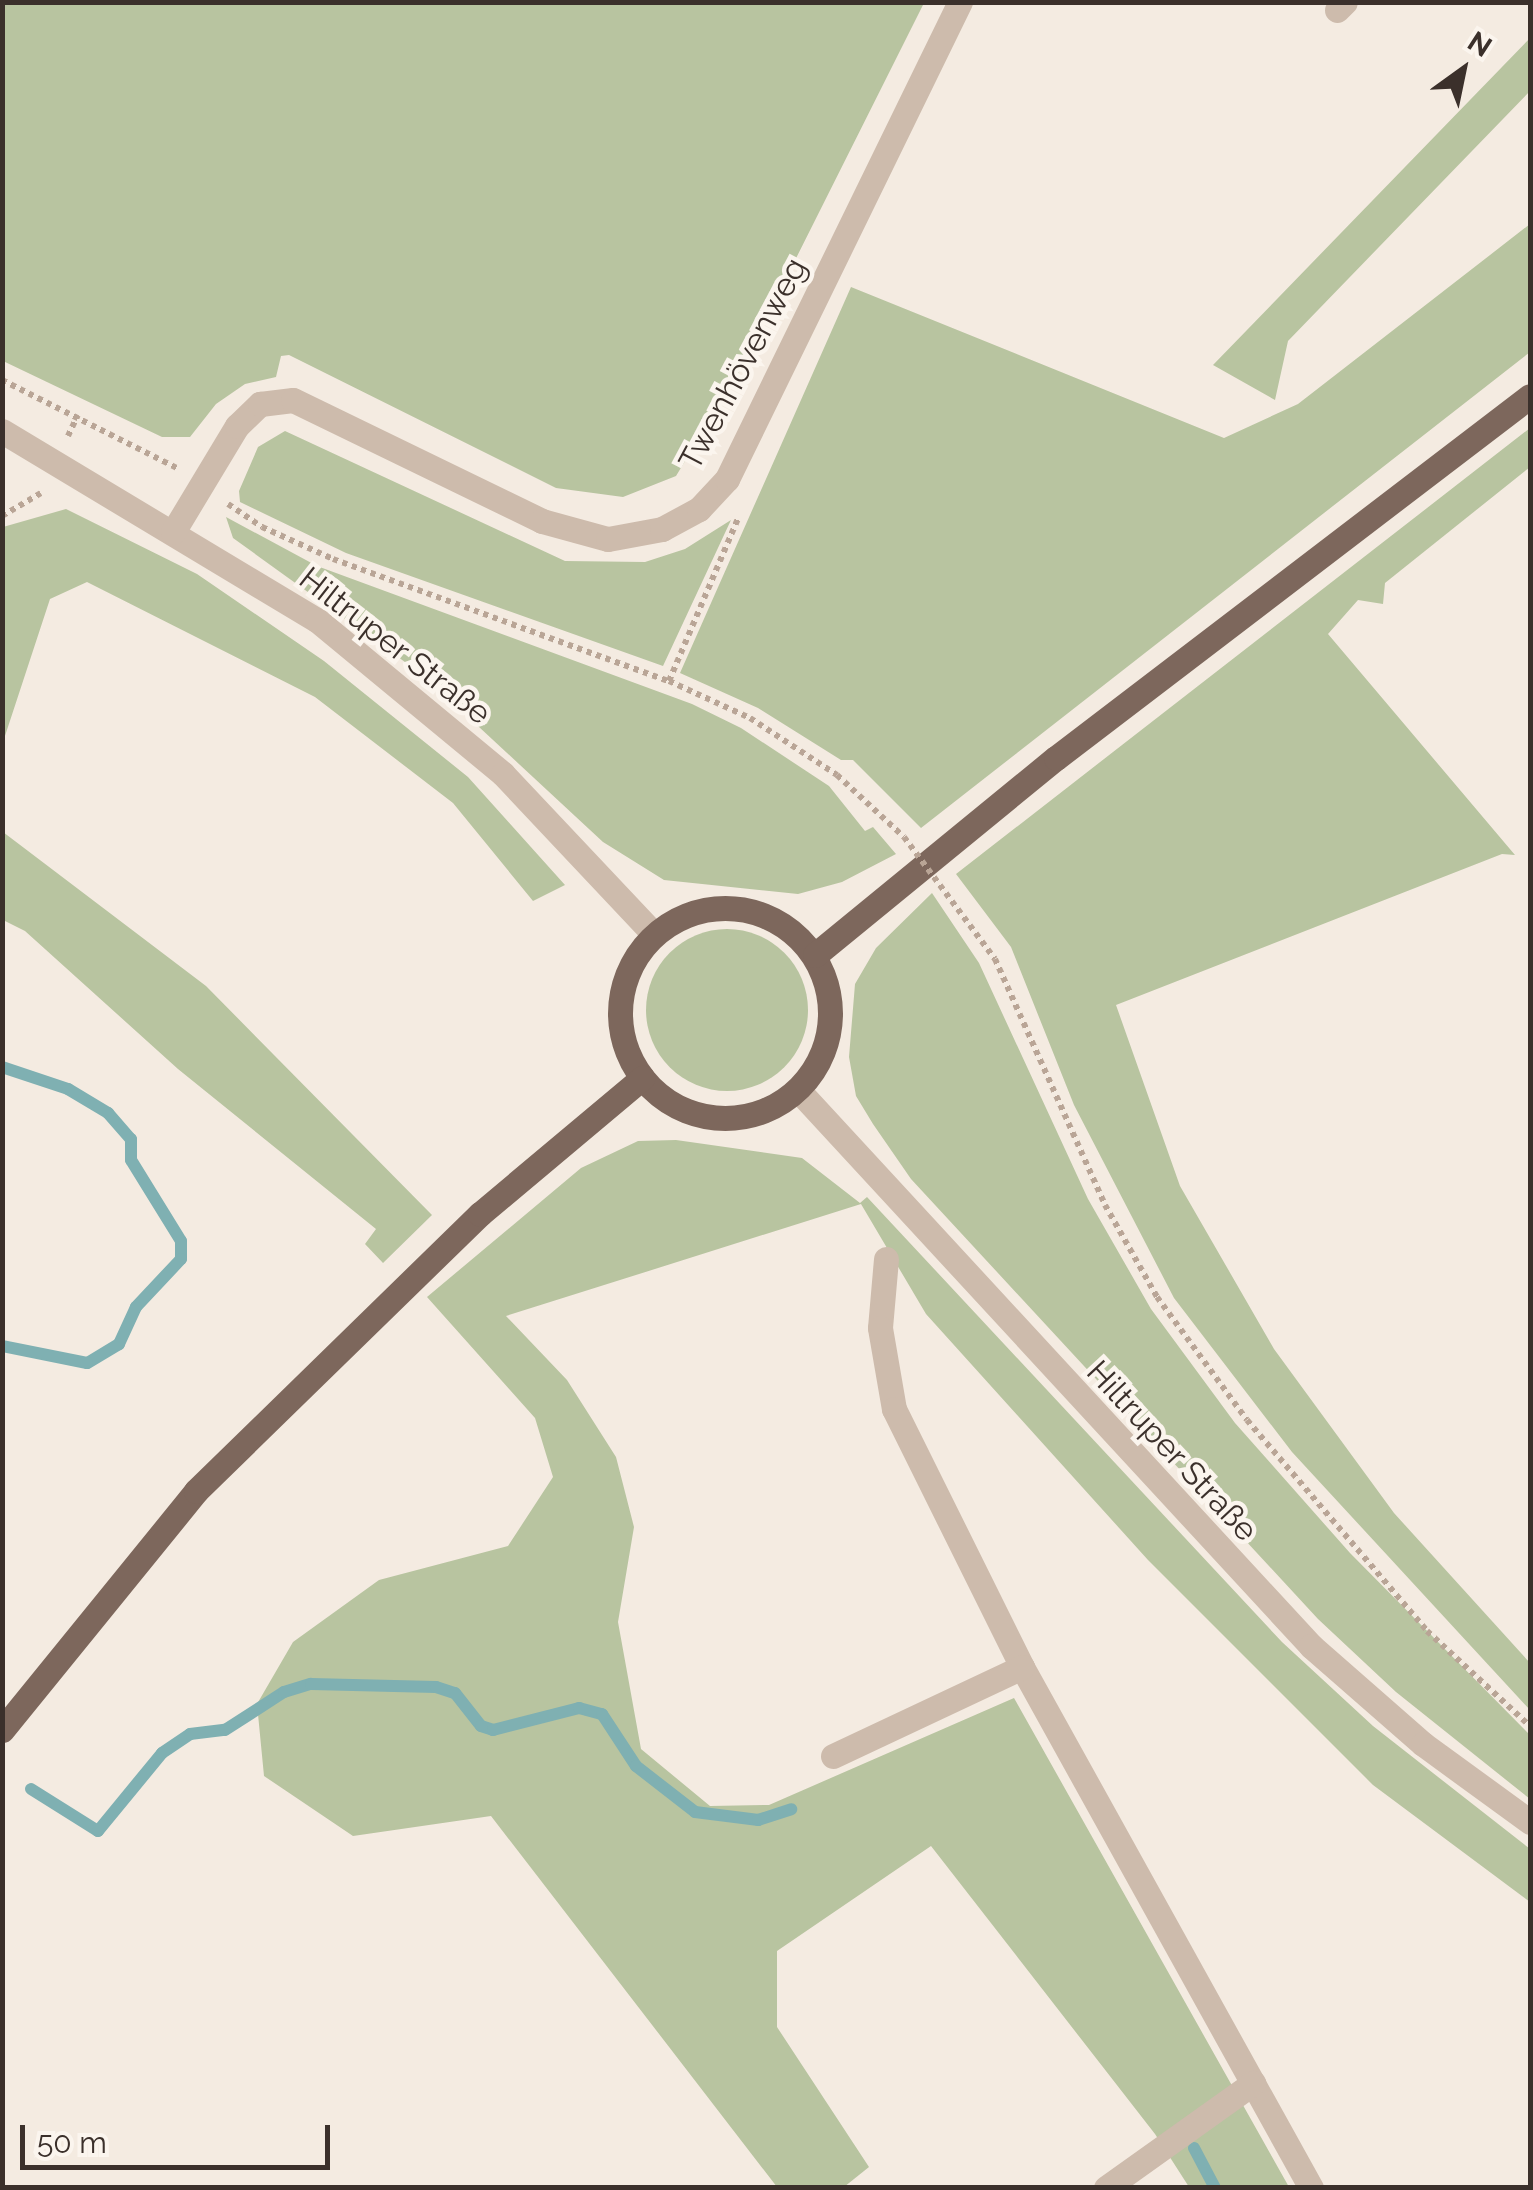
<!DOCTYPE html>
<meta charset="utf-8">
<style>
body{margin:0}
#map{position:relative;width:1533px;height:2190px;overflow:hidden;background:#f4ebe1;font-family:Raleway,sans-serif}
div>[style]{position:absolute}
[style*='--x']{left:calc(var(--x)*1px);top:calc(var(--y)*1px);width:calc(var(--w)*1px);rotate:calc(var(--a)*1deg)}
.green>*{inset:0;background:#b8c4a0}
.round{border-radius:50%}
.stream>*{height:12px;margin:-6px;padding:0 6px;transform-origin:6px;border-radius:6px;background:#7fb0b2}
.path>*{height:6px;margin-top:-3px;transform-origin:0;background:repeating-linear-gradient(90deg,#b9a596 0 5px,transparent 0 10px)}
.minor>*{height:25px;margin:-12.5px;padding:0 12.5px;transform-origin:12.5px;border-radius:12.5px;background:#cdbbac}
.major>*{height:25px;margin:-12.5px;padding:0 12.5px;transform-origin:12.5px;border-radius:12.5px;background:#7d675c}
.major>.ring{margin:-12.5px;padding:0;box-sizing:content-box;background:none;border:25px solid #7d675c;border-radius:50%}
.path-bridge>*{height:6px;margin-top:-3px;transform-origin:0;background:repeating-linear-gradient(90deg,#b9a596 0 5px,transparent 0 10px)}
span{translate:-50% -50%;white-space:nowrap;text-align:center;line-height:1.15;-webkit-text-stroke:9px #fbf5ee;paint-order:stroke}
.street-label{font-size:32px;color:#3b302b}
.frame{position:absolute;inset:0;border:5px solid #3b302b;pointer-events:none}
.north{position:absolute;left:1413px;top:20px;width:100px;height:100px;-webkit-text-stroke:8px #fbf5ee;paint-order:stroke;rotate:33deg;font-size:28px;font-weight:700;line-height:40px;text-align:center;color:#3b302b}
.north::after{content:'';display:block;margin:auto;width:35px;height:45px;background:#3b302b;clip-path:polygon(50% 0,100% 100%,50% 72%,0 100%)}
.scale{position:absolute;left:20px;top:2125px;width:310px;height:45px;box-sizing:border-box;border:5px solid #3b302b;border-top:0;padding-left:12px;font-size:30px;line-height:35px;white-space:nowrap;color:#3b302b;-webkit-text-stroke:8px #fbf5ee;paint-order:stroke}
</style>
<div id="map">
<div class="green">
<div style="clip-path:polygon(2px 3px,3px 2px,924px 3px,738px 374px,676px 476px,623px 497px,556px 488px,289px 355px,281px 356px,276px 377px,245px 384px,216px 404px,190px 437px,162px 437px,3px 361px)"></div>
<div style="clip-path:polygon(1530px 38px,1530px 91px,1288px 341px,1275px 400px,1213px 365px)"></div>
<div style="clip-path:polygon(1530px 224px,1530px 352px,921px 828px,853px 760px,841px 760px,758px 708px,680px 673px,851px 287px,1224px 438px,1298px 404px)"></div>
<div style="clip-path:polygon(1530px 428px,1530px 467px,1385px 583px,1383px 604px,1358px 600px,1328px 634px,1515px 855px,1502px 854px,1116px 1005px,1180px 1186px,1274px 1349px,1394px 1513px,1530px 1663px,1530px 1710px,1292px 1452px,1174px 1298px,1074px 1105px,1011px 947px,956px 874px)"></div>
<div style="clip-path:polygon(285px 431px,565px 561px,645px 562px,685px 549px,731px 520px,663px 666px,346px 553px,240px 502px,239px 491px,258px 447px)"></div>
<div style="clip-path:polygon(66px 509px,197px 574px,324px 661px,468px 777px,565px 885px,533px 901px,453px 803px,315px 697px,87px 582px,50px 599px,3px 742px,3px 527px)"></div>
<div style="clip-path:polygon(226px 517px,317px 566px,692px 704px,741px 728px,829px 786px,865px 831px,873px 827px,896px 854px,842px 882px,798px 894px,664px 880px,603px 842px,423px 675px,233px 538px)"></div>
<div style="clip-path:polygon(3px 832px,206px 986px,432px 1215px,383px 1263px,365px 1244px,376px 1229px,178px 1069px,25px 931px,3px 920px)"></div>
<div style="clip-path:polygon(932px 893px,979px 963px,1088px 1199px,1151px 1309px,1235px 1423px,1350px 1553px,1530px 1735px,1530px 1799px,1396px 1692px,1318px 1619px,911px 1179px,873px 1124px,856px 1096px,849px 1057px,855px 984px,876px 948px)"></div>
<div class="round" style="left:646px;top:929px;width:162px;height:162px"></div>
<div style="clip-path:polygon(676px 1140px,802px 1158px,860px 1203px,867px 1197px,1282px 1642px,1373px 1726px,1530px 1849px,1530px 1902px,1373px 1785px,1148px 1560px,926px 1314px,861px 1204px,506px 1316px,567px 1380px,616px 1457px,634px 1527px,618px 1622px,641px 1749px,710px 1806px,769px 1805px,1014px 1698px,1289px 2187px,1189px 2187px,1155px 2134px,931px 1846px,777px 1951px,777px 2027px,869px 2167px,844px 2187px,777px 2187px,491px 1816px,353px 1836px,264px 1776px,257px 1704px,293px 1642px,379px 1580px,508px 1546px,553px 1477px,535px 1418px,427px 1297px,581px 1168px,638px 1141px)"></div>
</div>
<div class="stream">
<div style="--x:2;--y:1067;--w:70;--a:18.4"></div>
<div style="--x:68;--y:1089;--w:47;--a:31"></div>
<div style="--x:108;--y:1113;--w:35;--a:49"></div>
<div style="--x:131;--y:1139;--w:21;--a:90"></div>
<div style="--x:131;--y:1160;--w:95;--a:58.3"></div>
<div style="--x:181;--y:1241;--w:18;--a:90"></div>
<div style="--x:181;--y:1259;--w:66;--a:133.2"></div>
<div style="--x:136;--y:1307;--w:41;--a:114.7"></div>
<div style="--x:119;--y:1344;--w:37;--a:149"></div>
<div style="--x:87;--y:1363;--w:87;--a:-168.7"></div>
<div style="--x:31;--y:1789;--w:79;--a:32.1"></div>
<div style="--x:98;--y:1831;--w:101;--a:-50.6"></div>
<div style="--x:162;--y:1753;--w:34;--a:-34"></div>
<div style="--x:190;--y:1734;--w:35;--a:-7"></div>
<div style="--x:225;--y:1730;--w:70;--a:-32.8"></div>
<div style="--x:284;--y:1692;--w:28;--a:-17"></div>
<div style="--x:311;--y:1684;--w:125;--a:1.4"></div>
<div style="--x:436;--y:1687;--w:20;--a:18"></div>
<div style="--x:455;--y:1693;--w:42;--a:51.8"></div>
<div style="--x:481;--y:1726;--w:13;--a:18"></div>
<div style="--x:493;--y:1730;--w:89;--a:-14.3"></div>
<div style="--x:579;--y:1708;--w:24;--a:15"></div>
<div style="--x:602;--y:1714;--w:62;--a:56.8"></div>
<div style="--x:636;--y:1766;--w:75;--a:37.9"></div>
<div style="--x:695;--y:1812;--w:64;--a:7.2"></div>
<div style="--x:758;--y:1820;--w:35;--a:-18"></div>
<div style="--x:1194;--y:2148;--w:45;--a:62.3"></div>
</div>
<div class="path">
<div style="--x:2;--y:380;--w:196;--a:26.7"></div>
<div style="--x:68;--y:436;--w:23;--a:-65"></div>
<div style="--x:228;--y:504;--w:41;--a:34.1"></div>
<div style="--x:262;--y:527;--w:78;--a:24.3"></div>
<div style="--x:333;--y:559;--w:357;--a:20"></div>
<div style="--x:669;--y:681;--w:89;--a:24.6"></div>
<div style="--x:750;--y:718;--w:104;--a:33.2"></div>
<div style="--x:2;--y:516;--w:45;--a:-30.5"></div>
<div style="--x:669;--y:681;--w:179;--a:-67"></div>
<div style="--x:995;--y:959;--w:269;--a:65.9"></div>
<div style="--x:1105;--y:1205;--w:106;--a:60.5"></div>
<div style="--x:1157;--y:1297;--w:152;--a:53.8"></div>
<div style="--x:1247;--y:1420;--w:277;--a:49.5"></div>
<div style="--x:1427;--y:1631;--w:140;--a:42.7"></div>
</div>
<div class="minor">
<div style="--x:1337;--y:10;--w:11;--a:-45"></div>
<div style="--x:2;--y:431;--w:367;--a:31"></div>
<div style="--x:317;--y:620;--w:241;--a:39.6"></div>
<div style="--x:503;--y:774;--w:220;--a:46.7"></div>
<div style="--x:173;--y:532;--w:124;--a:-58.9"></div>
<div style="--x:237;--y:426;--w:32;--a:-44"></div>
<div style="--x:260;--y:404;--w:33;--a:-7"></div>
<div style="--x:293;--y:400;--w:277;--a:25.9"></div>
<div style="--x:542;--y:521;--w:68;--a:15.3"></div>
<div style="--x:608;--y:539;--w:55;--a:-10.5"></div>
<div style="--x:662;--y:529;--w:42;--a:-28.4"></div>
<div style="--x:699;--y:509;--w:41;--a:-47"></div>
<div style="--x:727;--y:479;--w:531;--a:-63.97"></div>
<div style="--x:798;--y:1090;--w:757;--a:47.3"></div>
<div style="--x:1311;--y:1646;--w:149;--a:41.2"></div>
<div style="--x:1423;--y:1744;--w:132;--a:36.1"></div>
<div style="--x:886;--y:1259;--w:69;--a:95"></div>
<div style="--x:880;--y:1328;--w:82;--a:80.2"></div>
<div style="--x:894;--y:1409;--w:288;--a:63.6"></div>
<div style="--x:1022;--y:1667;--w:596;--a:60.98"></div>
<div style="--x:833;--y:1756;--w:209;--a:-25.2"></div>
<div style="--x:1106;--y:2188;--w:181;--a:-35.5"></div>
</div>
<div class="major">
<div class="ring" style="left:620px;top:908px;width:185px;height:185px"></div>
<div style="--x:815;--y:955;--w:311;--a:-39.3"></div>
<div style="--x:1056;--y:758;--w:596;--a:-37.37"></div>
<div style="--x:2;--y:1730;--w:308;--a:-50.9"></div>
<div style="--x:196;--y:1491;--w:397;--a:-44.3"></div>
<div style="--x:480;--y:1214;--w:212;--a:-40"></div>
</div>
<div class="path-bridge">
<div style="--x:837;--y:775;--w:91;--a:42.8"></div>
<div style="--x:904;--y:837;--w:152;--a:53.3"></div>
</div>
<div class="street-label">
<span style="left:743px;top:364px;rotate:-62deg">Twenhövenweg</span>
<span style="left:395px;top:646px;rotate:38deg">Hiltruper Straße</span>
<span style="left:1172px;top:1451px;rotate:47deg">Hiltruper Straße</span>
</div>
<div class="frame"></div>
<div class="north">N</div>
<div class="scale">50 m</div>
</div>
